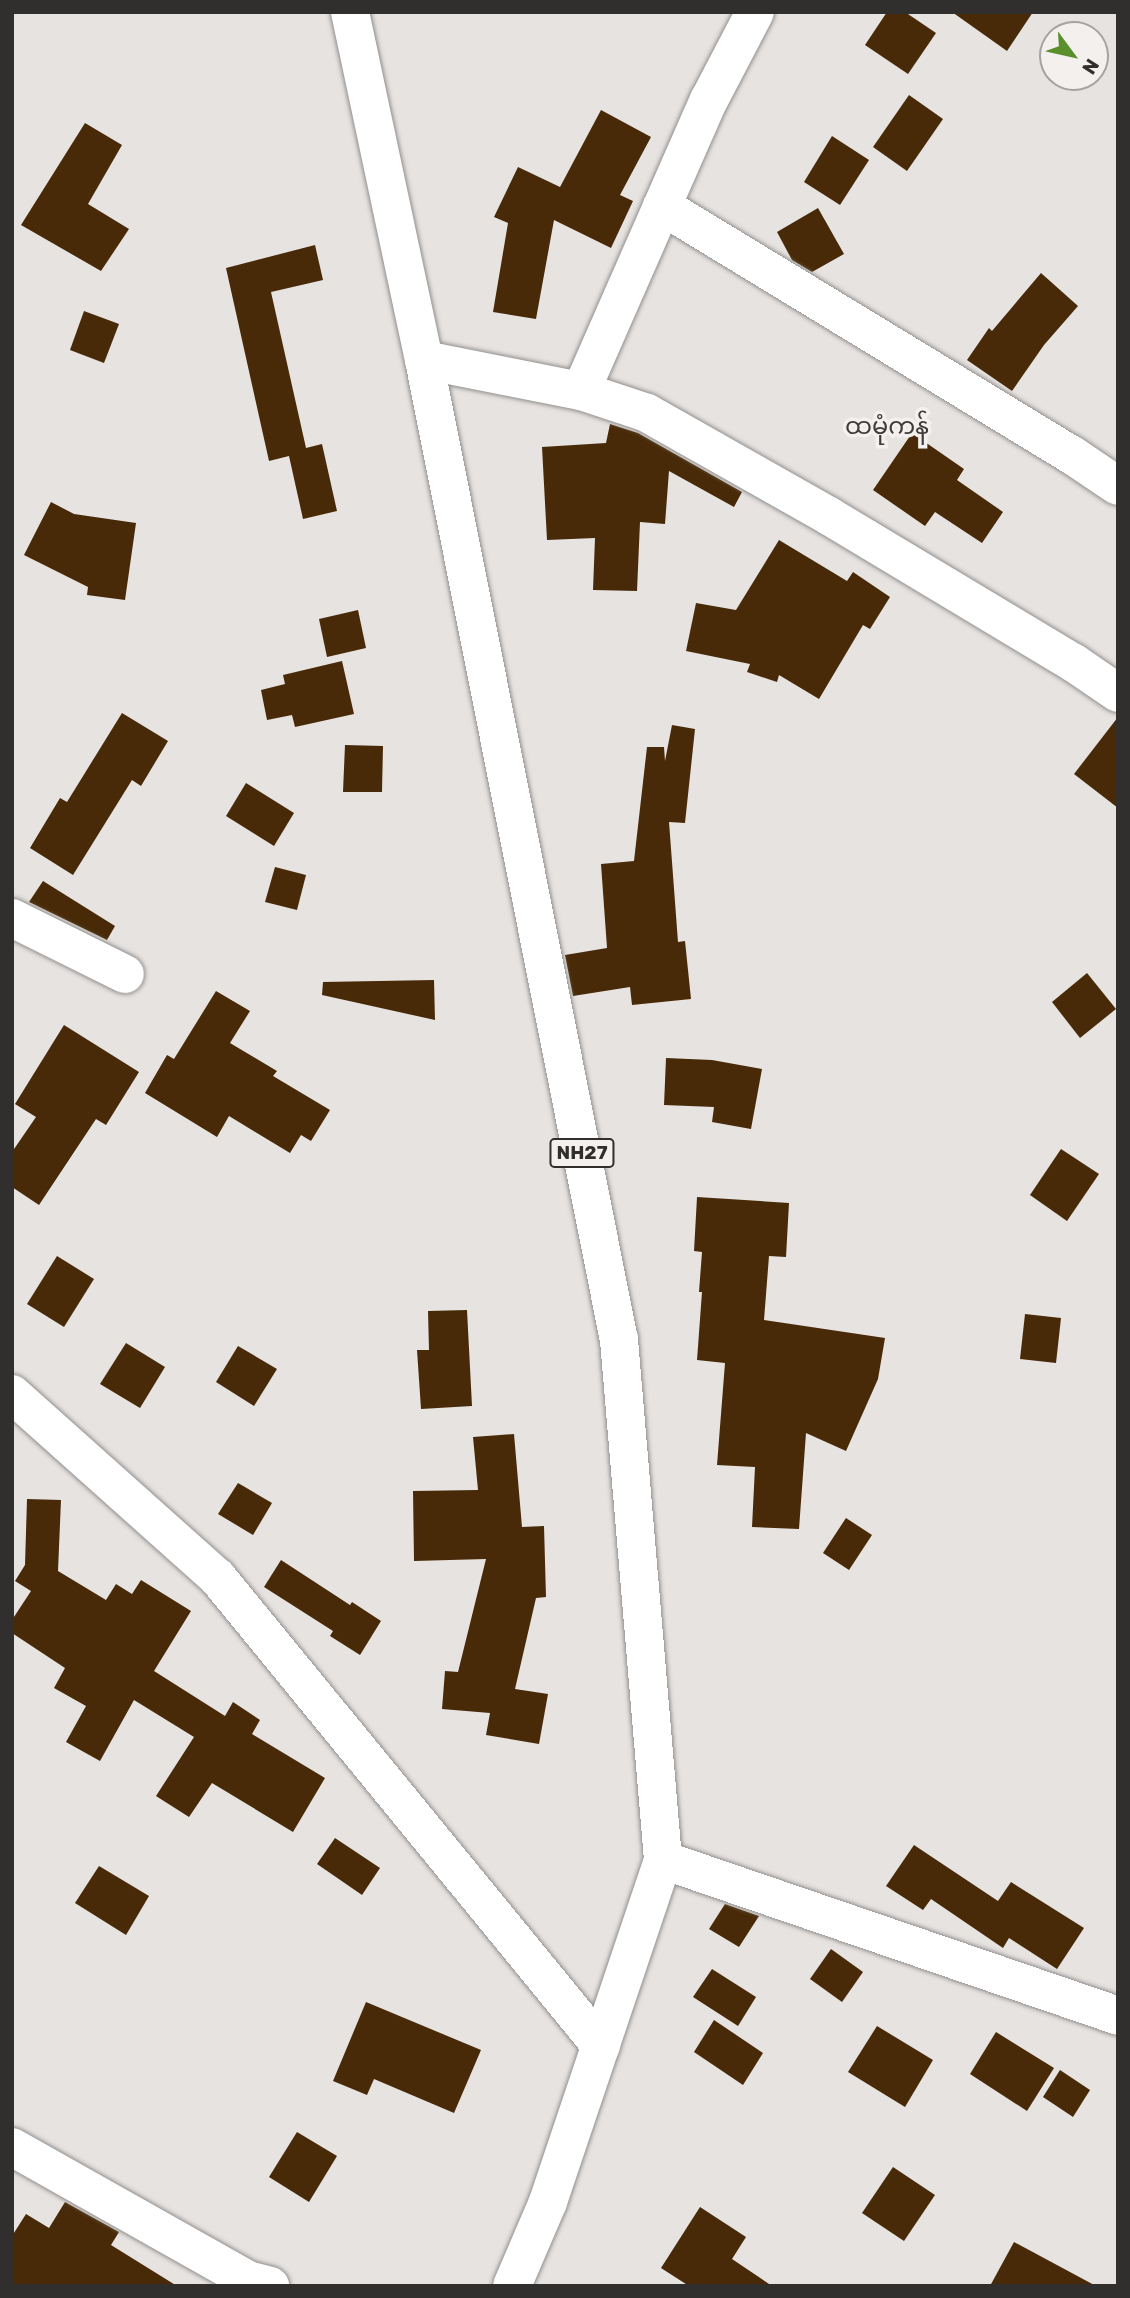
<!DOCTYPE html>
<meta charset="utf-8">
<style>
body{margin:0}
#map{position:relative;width:1130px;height:2298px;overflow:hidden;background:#e6e3e1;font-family:Rubik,"Noto Sans Myanmar",sans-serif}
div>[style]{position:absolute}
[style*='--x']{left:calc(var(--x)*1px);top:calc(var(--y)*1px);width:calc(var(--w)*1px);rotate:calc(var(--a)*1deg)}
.building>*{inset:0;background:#482a08}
.roads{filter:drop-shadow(0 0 2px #928f8d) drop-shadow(0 0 2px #928f8d)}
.minor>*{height:38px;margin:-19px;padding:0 19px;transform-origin:19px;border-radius:19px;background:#fff}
.trunk>*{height:38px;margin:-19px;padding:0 19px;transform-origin:19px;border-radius:19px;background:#fff}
span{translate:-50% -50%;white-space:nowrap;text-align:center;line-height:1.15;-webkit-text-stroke:7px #f3f0ee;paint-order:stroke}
.shield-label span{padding:2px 5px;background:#f3f0ee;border:2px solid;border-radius:5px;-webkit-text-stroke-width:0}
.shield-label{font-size:19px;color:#302f2e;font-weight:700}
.quarter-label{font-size:24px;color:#3e3b3a}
.frame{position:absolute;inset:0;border:14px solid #302f2e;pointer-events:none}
.north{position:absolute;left:1039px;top:21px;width:70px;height:70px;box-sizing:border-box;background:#f3f0ee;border:2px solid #a5a3a1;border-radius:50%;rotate:123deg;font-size:19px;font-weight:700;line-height:28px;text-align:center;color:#302f2e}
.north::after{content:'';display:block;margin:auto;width:24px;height:32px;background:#59902c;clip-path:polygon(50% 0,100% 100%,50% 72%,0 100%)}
</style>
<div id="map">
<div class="building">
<div style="clip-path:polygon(887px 12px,905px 12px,936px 33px,908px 74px,865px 45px)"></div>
<div style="clip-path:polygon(952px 12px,1033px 12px,1007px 51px)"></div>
<div style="clip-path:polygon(909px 95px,943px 119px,907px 171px,873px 147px)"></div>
<div style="clip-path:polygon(601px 110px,651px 137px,620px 195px,633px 201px,611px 248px,554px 220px,536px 319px,493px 312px,508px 223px,494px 217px,518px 167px,560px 187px)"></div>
<div style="clip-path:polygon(85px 123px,122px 145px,88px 204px,129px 229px,101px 271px,21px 225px)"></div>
<div style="clip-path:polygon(832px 136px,869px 160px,840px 205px,804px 182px)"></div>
<div style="clip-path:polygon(818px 208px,844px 254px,812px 272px,792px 260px,777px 232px)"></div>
<div style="clip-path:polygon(315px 245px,323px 280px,271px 292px,306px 448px,322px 444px,337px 511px,303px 519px,289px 456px,269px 461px,226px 268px)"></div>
<div style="clip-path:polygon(1041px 273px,1078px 306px,1044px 345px,1012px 391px,967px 360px,989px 328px,992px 331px)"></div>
<div style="clip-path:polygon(84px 311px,119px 324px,104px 363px,70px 350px)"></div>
<div style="clip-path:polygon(610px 424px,638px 433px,742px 492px,734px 507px,669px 471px,665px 524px,640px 522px,637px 591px,593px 590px,595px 538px,547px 540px,542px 447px,606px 443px)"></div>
<div style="clip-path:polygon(912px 433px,964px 469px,957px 480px,1003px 512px,982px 543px,935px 512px,925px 526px,873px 490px)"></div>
<div style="clip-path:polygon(51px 502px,74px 514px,136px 523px,125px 600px,87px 595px,88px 587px,24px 555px)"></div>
<div style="clip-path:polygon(779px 540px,847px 581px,853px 572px,890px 597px,870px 629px,863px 625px,819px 699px,779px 675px,777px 682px,747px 672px,750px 664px,686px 651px,696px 603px,736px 610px)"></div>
<div style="clip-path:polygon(358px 610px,366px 648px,327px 657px,319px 619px)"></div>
<div style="clip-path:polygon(342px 661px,354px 714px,295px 727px,292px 715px,267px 720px,261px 690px,285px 684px,283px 675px)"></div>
<div style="clip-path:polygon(122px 713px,168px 741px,141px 786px,132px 780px,73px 875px,30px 848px,60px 798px,67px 802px)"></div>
<div style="clip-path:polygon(1118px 717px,1118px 808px,1074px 774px)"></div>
<div style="clip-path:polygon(672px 725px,695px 729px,685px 823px,669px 822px,678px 942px,685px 941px,691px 999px,632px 1005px,630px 987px,573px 996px,565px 955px,607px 948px,601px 864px,634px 861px,647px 747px,664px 747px,665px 761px)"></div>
<div style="clip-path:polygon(345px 745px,383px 746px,382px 792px,343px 792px)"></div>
<div style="clip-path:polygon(246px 783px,294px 813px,274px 846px,226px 816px)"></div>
<div style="clip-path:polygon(275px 867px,306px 875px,297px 910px,265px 902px)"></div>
<div style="clip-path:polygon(43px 881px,115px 926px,107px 940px,29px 902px)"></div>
<div style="clip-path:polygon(1087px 973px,1116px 1009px,1080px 1038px,1052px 1002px)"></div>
<div style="clip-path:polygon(434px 980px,435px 1020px,322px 995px,323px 982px)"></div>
<div style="clip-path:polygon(216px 991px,250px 1011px,230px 1043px,277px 1071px,273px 1076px,330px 1110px,311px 1141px,301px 1135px,290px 1153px,229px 1116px,217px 1137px,145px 1093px,167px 1055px,174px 1059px)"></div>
<div style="clip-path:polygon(64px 1025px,139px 1072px,106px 1125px,96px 1119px,39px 1205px,12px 1187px,12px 1152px,36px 1117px,15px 1104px)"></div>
<div style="clip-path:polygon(666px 1058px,712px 1060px,762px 1069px,751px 1129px,712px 1122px,714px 1107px,664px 1105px)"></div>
<div style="clip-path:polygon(1061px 1149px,1099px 1174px,1067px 1221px,1030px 1195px)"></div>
<div style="clip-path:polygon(697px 1197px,789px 1203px,786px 1257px,769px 1256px,764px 1320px,885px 1338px,878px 1379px,846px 1451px,806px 1433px,799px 1529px,752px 1527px,755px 1467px,717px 1465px,725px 1363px,697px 1360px,702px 1292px,699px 1292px,702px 1252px,694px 1251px)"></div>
<div style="clip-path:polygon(57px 1256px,94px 1279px,64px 1327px,27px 1304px)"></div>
<div style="clip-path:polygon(467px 1310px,472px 1406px,421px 1409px,417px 1350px,429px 1350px,428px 1311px)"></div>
<div style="clip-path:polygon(1025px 1314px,1061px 1318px,1056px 1363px,1020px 1359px)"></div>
<div style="clip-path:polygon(126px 1343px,165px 1367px,140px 1408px,100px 1384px)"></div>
<div style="clip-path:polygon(238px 1346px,277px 1369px,254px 1406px,216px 1382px)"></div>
<div style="clip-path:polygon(514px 1434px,522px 1527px,544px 1526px,546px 1597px,536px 1598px,515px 1689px,548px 1694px,539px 1744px,486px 1735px,490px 1713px,442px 1709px,445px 1671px,458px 1672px,486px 1559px,414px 1561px,413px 1491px,478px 1490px,473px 1437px)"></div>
<div style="clip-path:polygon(238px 1483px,272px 1503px,253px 1535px,218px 1514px)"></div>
<div style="clip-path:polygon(27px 1499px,61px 1500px,58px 1571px,106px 1600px,116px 1584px,132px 1594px,141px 1580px,191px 1611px,154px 1671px,225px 1716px,233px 1702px,260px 1720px,252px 1734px,325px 1778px,293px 1832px,212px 1783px,189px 1817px,156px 1796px,194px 1737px,134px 1700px,100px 1761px,66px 1742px,86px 1706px,54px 1688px,65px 1668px,12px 1633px,12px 1620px,31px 1591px,15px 1581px,25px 1565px)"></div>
<div style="clip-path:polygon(846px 1518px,872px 1535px,849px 1570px,823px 1553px)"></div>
<div style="clip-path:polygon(281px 1560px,350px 1605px,352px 1602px,381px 1621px,360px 1655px,330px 1636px,333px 1631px,264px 1587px)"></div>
<div style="clip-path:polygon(335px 1838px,380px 1868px,362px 1895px,317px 1864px)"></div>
<div style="clip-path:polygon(914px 1845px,998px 1901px,1011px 1882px,1084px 1928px,1057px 1969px,1009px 1938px,1003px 1948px,931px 1899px,923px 1910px,886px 1886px)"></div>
<div style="clip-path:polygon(99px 1866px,149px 1896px,126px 1935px,75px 1903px)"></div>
<div style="clip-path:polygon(725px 1904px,759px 1916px,739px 1947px,709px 1929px)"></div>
<div style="clip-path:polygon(831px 1949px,863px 1972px,842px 2002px,810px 1979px)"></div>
<div style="clip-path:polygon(712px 1969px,756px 1997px,738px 2026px,693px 1997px)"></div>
<div style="clip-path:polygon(366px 2002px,481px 2050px,454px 2113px,374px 2079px,367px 2095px,333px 2081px)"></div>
<div style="clip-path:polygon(714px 2020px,763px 2053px,743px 2085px,694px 2052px)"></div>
<div style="clip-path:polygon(877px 2026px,933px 2060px,905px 2107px,848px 2072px)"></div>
<div style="clip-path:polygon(996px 2032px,1054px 2068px,1027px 2111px,970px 2074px)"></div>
<div style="clip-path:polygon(1060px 2070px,1090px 2090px,1073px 2117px,1043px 2097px)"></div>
<div style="clip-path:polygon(297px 2132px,337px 2156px,309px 2202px,269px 2177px)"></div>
<div style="clip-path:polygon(893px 2167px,935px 2195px,904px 2241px,862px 2213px)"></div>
<div style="clip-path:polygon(65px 2202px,119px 2232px,111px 2245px,177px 2286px,12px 2286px,12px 2236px,26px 2214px,49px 2228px)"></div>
<div style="clip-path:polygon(700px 2207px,746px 2237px,732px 2259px,772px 2286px,689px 2286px,661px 2268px)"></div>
<div style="clip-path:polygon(1014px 2242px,1096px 2286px,990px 2286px)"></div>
</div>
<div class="roads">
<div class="minor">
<div style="--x:662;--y:206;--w:480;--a:31.3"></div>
<div style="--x:1072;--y:455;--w:55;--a:34"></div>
<div style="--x:424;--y:360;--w:160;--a:11.2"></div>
<div style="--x:581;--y:391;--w:70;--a:18.4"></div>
<div style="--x:647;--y:413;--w:209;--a:29.5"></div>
<div style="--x:829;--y:516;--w:286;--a:31"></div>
<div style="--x:1074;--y:663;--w:53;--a:34.3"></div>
<div style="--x:581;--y:391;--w:318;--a:-66.3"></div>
<div style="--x:709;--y:100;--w:99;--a:-62.4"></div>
<div style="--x:12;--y:918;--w:126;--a:26.4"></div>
<div style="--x:12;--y:1394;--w:275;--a:41.8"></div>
<div style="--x:217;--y:1577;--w:606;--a:50.69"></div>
<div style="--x:663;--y:1860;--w:481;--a:18.9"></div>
<div style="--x:12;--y:2147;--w:271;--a:29.4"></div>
<div style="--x:248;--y:2280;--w:23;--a:15"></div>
</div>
<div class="trunk">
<div style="--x:350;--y:12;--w:356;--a:78"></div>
<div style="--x:424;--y:360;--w:999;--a:78.75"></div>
<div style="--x:619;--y:1340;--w:522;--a:85.16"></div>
<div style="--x:663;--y:1860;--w:361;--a:108.6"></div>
<div style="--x:548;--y:2202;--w:91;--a:113.2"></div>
</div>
</div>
<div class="shield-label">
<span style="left:582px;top:1153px">NH27</span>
</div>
<div class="quarter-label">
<span style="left:887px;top:427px">ထမုံကန်</span>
</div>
<div class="frame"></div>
<div class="north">N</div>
</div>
